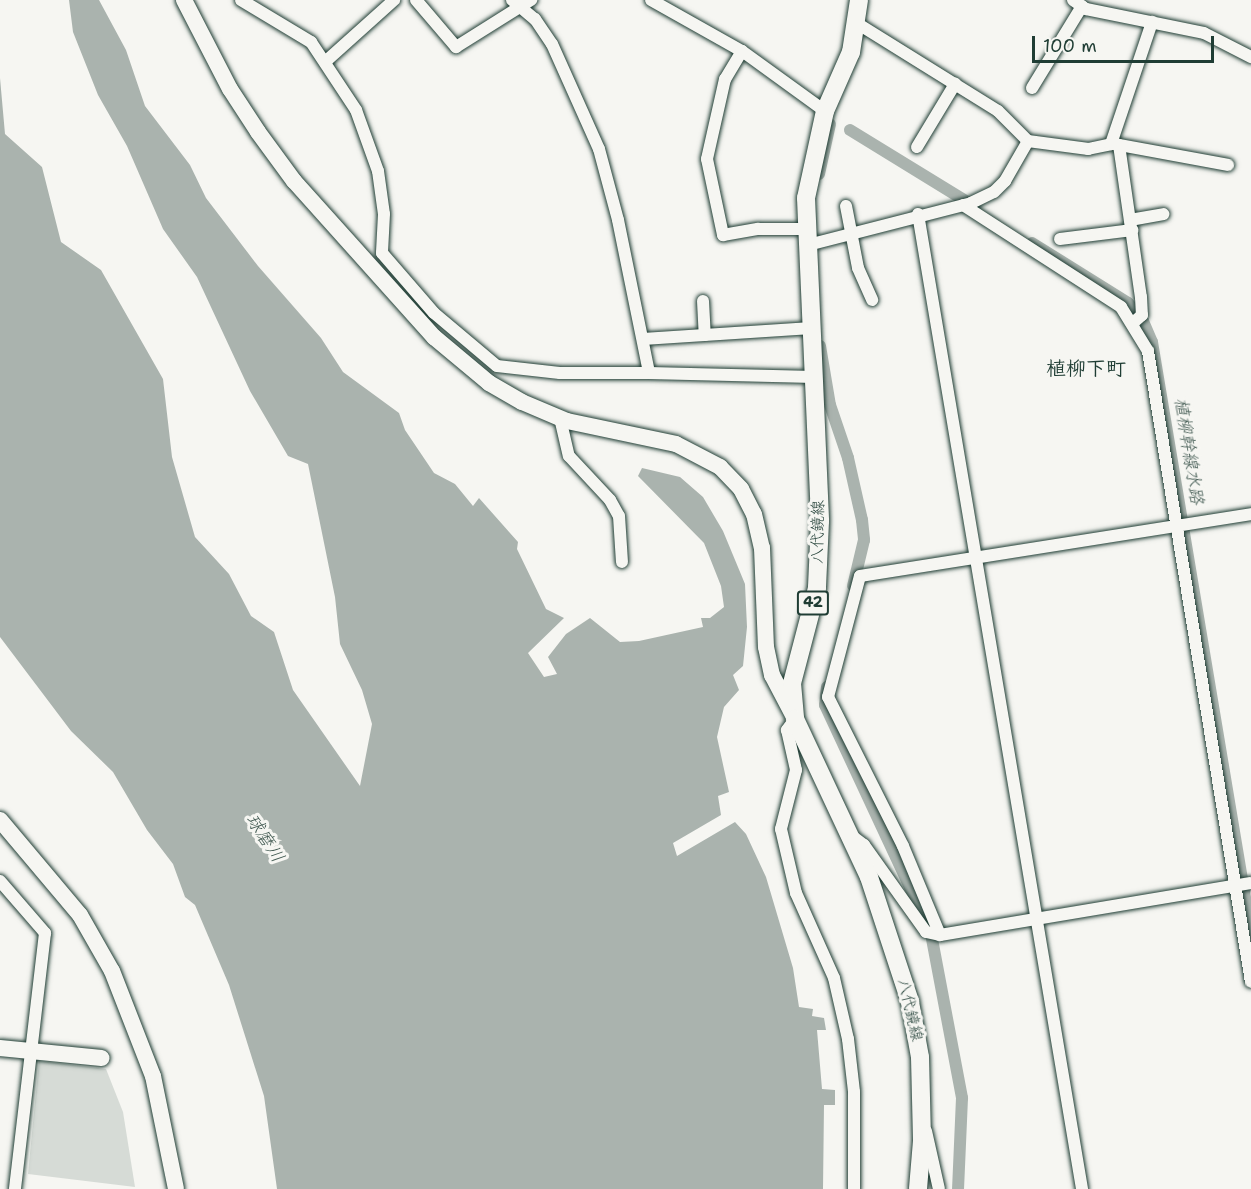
<!DOCTYPE html>
<meta charset="utf-8">
<style>
body{margin:0}
#map{position:relative;width:1251px;height:1189px;overflow:hidden;background:#f6f6f2;font-family:"Shantell Sans","Klee One",sans-serif}
div>[style]{position:absolute}
[style*='--x']{left:calc(var(--x)*1px);top:calc(var(--y)*1px);width:calc(var(--w)*1px);rotate:calc(var(--a)*1deg)}
.green>*{inset:0;background:#d6dbd6}
.water>*{inset:0;background:#aab3ae}
.canal>*{height:12px;margin:-6px;padding:0 6px;transform-origin:6px;border-radius:6px;background:#aab3ae}
.roads{filter:drop-shadow(0 0 2px #1f3d34) drop-shadow(0 0 2px #1f3d34)}
.street>*{height:12px;margin:-6px;padding:0 6px;transform-origin:6px;border-radius:6px;background:#f6f6f2}
.secondary>*{height:16px;margin:-8px;padding:0 8px;transform-origin:8px;border-radius:8px;background:#f6f6f2}
.primary>*{height:18px;margin:-9px;padding:0 9px;transform-origin:9px;border-radius:9px;background:#f6f6f2}
span{translate:-50% -50%;white-space:nowrap;text-align:center;line-height:1.15;-webkit-text-stroke:6px #f6f6f2;paint-order:stroke}
.shield-label span{padding:2px 4px;background:#f6f6f2;border:2px solid;border-radius:4px;-webkit-text-stroke-width:0}
.shield-label{font-size:15px;color:#1f3d34;font-weight:700}
.street-label{font-size:16px;color:#1f3d34}
.water-label{font-size:18px;color:#425a52;font-style:italic}
.quarter-label{font-size:20px;color:#1f3d34;font-weight:700}
.scale{position:absolute;left:1032px;top:36px;width:182px;height:27px;box-sizing:border-box;border:3px solid #1f3d34;border-top:0;padding-left:8px;font-size:18px;line-height:21px;white-space:nowrap;color:#1f3d34;-webkit-text-stroke:4px #f6f6f2;paint-order:stroke}
</style>
<div id="map">
<div class="green">
<div style="clip-path:polygon(39px 1061px,106px 1069px,123px 1112px,135px 1187px,28px 1174px)"></div>
</div>
<div class="water">
<div style="clip-path:polygon(69px 0,99px 0,126px 50px,145px 106px,190px 165px,206px 198px,258px 266px,321px 338px,343px 372px,399px 413px,405px 430px,434px 473px,455px 484px,473px 506px,479px 498px,518px 542px,517px 549px,546px 609px,564px 618px,528px 653px,544px 677px,557px 674px,548px 657px,566px 634px,590px 618px,620px 642px,639px 641px,703px 627px,701px 618px,710px 618px,724px 607px,721px 586px,704px 543px,638px 476px,642px 468px,680px 477px,703px 497px,723px 531px,745px 584px,747px 627px,743px 666px,733px 675px,739px 690px,724px 707px,717px 737px,729px 792px,718px 796px,721px 815px,673px 843px,677px 856px,735px 822px,746px 834px,766px 877px,793px 968px,799px 1007px,813px 1009px,812px 1016px,824px 1018px,826px 1030px,817px 1030px,822px 1089px,835px 1090px,835px 1105px,824px 1105px,823px 1189px,277px 1189px,264px 1096px,229px 985px,195px 905px,185px 897px,173px 864px,147px 830px,113px 772px,71px 731px,0 637px,0 78px,5px 134px,42px 167px,61px 242px,101px 270px,163px 379px,172px 457px,195px 537px,229px 574px,251px 616px,274px 632px,293px 690px,360px 786px,372px 724px,362px 690px,340px 644px,335px 597px,308px 464px,288px 456px,250px 391px,197px 277px,163px 229px,127px 146px,98px 95px,73px 32px)"></div>
</div>
<div class="canal">
<div style="--x:850;--y:130;--w:145;--a:31.5"></div>
<div style="--x:819;--y:174;--w:51;--a:-77.6"></div>
<div style="--x:1032;--y:243;--w:113;--a:32"></div>
<div style="--x:1128;--y:303;--w:23;--a:50"></div>
<div style="--x:1143;--y:321;--w:23;--a:67"></div>
<div style="--x:1152;--y:342;--w:599;--a:80.49"></div>
<div style="--x:820;--y:346;--w:60;--a:80.4"></div>
<div style="--x:830;--y:405;--w:56;--a:71.2"></div>
<div style="--x:848;--y:458;--w:64;--a:77.3"></div>
<div style="--x:862;--y:520;--w:20;--a:84"></div>
<div style="--x:864;--y:540;--w:47;--a:103.4"></div>
<div style="--x:827;--y:687;--w:18;--a:96"></div>
<div style="--x:825;--y:705;--w:248;--a:65"></div>
<div style="--x:932;--y:939;--w:162;--a:79.3"></div>
<div style="--x:962;--y:1098;--w:91;--a:92.5"></div>
</div>
<div class="roads">
<div class="street">
<div style="--x:241;--y:0;--w:82;--a:31"></div>
<div style="--x:311;--y:42;--w:82;--a:56.5"></div>
<div style="--x:356;--y:110;--w:65;--a:70.2"></div>
<div style="--x:378;--y:171;--w:43;--a:82.1"></div>
<div style="--x:384;--y:214;--w:39;--a:93"></div>
<div style="--x:382;--y:253;--w:79;--a:49.1"></div>
<div style="--x:434;--y:313;--w:82;--a:40.1"></div>
<div style="--x:497;--y:366;--w:63;--a:6.3"></div>
<div style="--x:560;--y:373;--w:89;--a:0"></div>
<div style="--x:416;--y:0;--w:62;--a:49.6"></div>
<div style="--x:456;--y:47;--w:89;--a:-32.1"></div>
<div style="--x:512;--y:0;--w:30;--a:40"></div>
<div style="--x:535;--y:19;--w:30;--a:56"></div>
<div style="--x:552;--y:44;--w:115;--a:65.9"></div>
<div style="--x:599;--y:149;--w:73;--a:75"></div>
<div style="--x:618;--y:220;--w:156;--a:78.5"></div>
<div style="--x:649;--y:373;--w:165;--a:1.4"></div>
<div style="--x:651;--y:0;--w:104;--a:29.3"></div>
<div style="--x:742;--y:51;--w:102;--a:35.9"></div>
<div style="--x:1073;--y:0;--w:16;--a:35"></div>
<div style="--x:1086;--y:9;--w:120;--a:11.5"></div>
<div style="--x:1204;--y:33;--w:53;--a:27.1"></div>
<div style="--x:855;--y:22;--w:168;--a:31.9"></div>
<div style="--x:998;--y:111;--w:42;--a:45"></div>
<div style="--x:742;--y:51;--w:33;--a:121"></div>
<div style="--x:725;--y:79;--w:82;--a:102.7"></div>
<div style="--x:707;--y:159;--w:78;--a:78.1"></div>
<div style="--x:723;--y:235;--w:36;--a:-10"></div>
<div style="--x:758;--y:229;--w:48;--a:0"></div>
<div style="--x:325;--y:62;--w:93;--a:-41.9"></div>
<div style="--x:1032;--y:88;--w:96;--a:-58.6"></div>
<div style="--x:1114;--y:144;--w:116;--a:10.4"></div>
<div style="--x:1119;--y:145;--w:154;--a:81.8"></div>
<div style="--x:1141;--y:297;--w:18;--a:87"></div>
<div style="--x:1142;--y:315;--w:11;--a:139"></div>
<div style="--x:917;--y:147;--w:74;--a:-58.9"></div>
<div style="--x:963;--y:205;--w:188;--a:32.8"></div>
<div style="--x:1121;--y:307;--w:52;--a:58.5"></div>
<div style="--x:1148;--y:351;--w:639;--a:80.73"></div>
<div style="--x:846;--y:206;--w:63;--a:79"></div>
<div style="--x:858;--y:268;--w:35;--a:66"></div>
<div style="--x:918;--y:214;--w:989;--a:80.45"></div>
<div style="--x:1130;--y:220;--w:34;--a:-10"></div>
<div style="--x:1060;--y:239;--w:73;--a:-7.1"></div>
<div style="--x:808;--y:245;--w:168;--a:-14.4"></div>
<div style="--x:971;--y:203;--w:25;--a:-26"></div>
<div style="--x:994;--y:192;--w:16;--a:-45"></div>
<div style="--x:1005;--y:181;--w:46;--a:-60.1"></div>
<div style="--x:1028;--y:141;--w:61;--a:7.6"></div>
<div style="--x:1088;--y:149;--w:24;--a:-12"></div>
<div style="--x:1111;--y:144;--w:129;--a:-71.4"></div>
<div style="--x:703;--y:301;--w:34;--a:87"></div>
<div style="--x:643;--y:339;--w:169;--a:-3.7"></div>
<div style="--x:560;--y:418;--w:39;--a:77"></div>
<div style="--x:569;--y:456;--w:60;--a:47"></div>
<div style="--x:610;--y:500;--w:18;--a:61"></div>
<div style="--x:619;--y:516;--w:46;--a:86.3"></div>
<div style="--x:795;--y:719;--w:14;--a:126"></div>
<div style="--x:787;--y:730;--w:41;--a:77.3"></div>
<div style="--x:796;--y:770;--w:61;--a:104.3"></div>
<div style="--x:781;--y:829;--w:66;--a:76.8"></div>
<div style="--x:796;--y:893;--w:93;--a:65.9"></div>
<div style="--x:834;--y:978;--w:63;--a:77.1"></div>
<div style="--x:848;--y:1039;--w:53;--a:83.5"></div>
<div style="--x:854;--y:1092;--w:97;--a:90"></div>
<div style="--x:852;--y:836;--w:15;--a:37"></div>
<div style="--x:864;--y:845;--w:107;--a:54.5"></div>
<div style="--x:926;--y:932;--w:14;--a:12"></div>
<div style="--x:940;--y:935;--w:315;--a:-9.5"></div>
<div style="--x:0;--y:881;--w:69;--a:49.1"></div>
<div style="--x:45;--y:933;--w:258;--a:96.7"></div>
<div style="--x:940;--y:935;--w:96;--a:-112.6"></div>
<div style="--x:903;--y:846;--w:167;--a:-116.7"></div>
<div style="--x:828;--y:697;--w:125;--a:-75.2"></div>
<div style="--x:860;--y:576;--w:396;--a:-9"></div>
<div style="--x:926;--y:1131;--w:59;--a:77.4"></div>
</div>
<div class="secondary">
<div style="--x:184;--y:0;--w:100;--a:62.7"></div>
<div style="--x:230;--y:89;--w:51;--a:56.9"></div>
<div style="--x:258;--y:132;--w:61;--a:53.7"></div>
<div style="--x:294;--y:181;--w:210;--a:48.1"></div>
<div style="--x:434;--y:337;--w:72;--a:39.9"></div>
<div style="--x:489;--y:383;--w:38;--a:30"></div>
<div style="--x:522;--y:402;--w:49;--a:22.9"></div>
<div style="--x:567;--y:421;--w:111;--a:11.9"></div>
<div style="--x:676;--y:444;--w:50;--a:27.6"></div>
<div style="--x:720;--y:467;--w:30;--a:46"></div>
<div style="--x:741;--y:489;--w:28;--a:63"></div>
<div style="--x:754;--y:514;--w:35;--a:77"></div>
<div style="--x:762;--y:548;--w:99;--a:87.7"></div>
<div style="--x:766;--y:647;--w:29;--a:78"></div>
<div style="--x:772;--y:675;--w:47;--a:62.4"></div>
<div style="--x:0;--y:820;--w:124;--a:49.9"></div>
<div style="--x:80;--y:915;--w:64;--a:60.3"></div>
<div style="--x:112;--y:971;--w:113;--a:68.7"></div>
<div style="--x:153;--y:1076;--w:115;--a:78.5"></div>
<div style="--x:0;--y:1048;--w:102;--a:5.6"></div>
</div>
<div class="primary">
<div style="--x:859;--y:0;--w:53;--a:98.7"></div>
<div style="--x:851;--y:52;--w:64;--a:113.8"></div>
<div style="--x:825;--y:111;--w:89;--a:102.3"></div>
<div style="--x:806;--y:198;--w:323;--a:87.5"></div>
<div style="--x:820;--y:521;--w:67;--a:92.6"></div>
<div style="--x:817;--y:588;--w:98;--a:104.7"></div>
<div style="--x:792;--y:683;--w:36;--a:85"></div>
<div style="--x:795;--y:719;--w:174;--a:64.9"></div>
<div style="--x:869;--y:877;--w:132;--a:71.8"></div>
<div style="--x:910;--y:1002;--w:56;--a:79.7"></div>
<div style="--x:920;--y:1057;--w:84;--a:88.6"></div>
<div style="--x:922;--y:1141;--w:48;--a:94.8"></div>
</div>
</div>
<div class="shield-label">
<span style="left:813px;top:603px">42</span>
</div>
<div class="street-label">
<span style="left:818px;top:532px;rotate:-89deg">八代鏡線</span>
<span style="left:910px;top:1010px;rotate:77deg">八代鏡線</span>
</div>
<div class="water-label">
<span style="left:1189px;top:451px;rotate:81deg">植柳幹線水路</span>
<span style="left:265px;top:838px;rotate:57deg">球磨川</span>
</div>
<div class="quarter-label">
<span style="left:1086px;top:368px">植柳下町</span>
</div>
<div class="scale">100 m</div>
</div>
